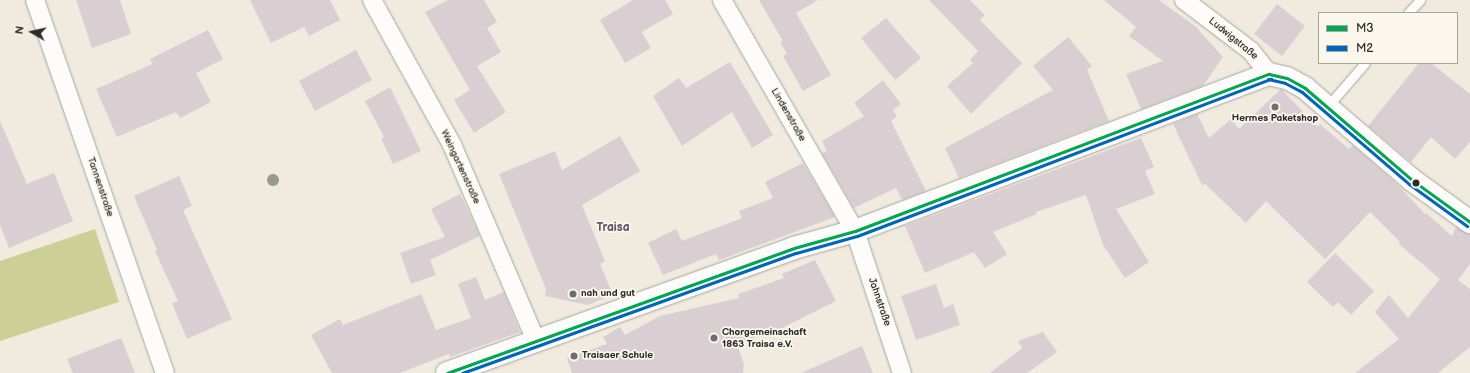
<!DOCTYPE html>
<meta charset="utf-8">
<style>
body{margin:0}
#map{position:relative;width:1470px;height:373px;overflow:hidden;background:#f0eadf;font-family:"Balsamiq Sans",sans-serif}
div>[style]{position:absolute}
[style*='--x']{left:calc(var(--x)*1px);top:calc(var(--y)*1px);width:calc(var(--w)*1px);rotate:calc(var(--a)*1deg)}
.green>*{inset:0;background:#ccd097}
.building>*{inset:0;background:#d9cfd3}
.roads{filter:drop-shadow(0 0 1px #a9a69f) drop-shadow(0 0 1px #a9a69f)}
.service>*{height:9px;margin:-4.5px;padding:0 4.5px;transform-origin:4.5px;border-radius:4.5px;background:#fdfcfa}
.minor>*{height:18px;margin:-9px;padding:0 9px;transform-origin:9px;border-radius:9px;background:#fdfcfa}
.tertiary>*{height:22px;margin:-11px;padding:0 11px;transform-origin:11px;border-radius:11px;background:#fdfcfa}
.bus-1>*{height:3px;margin:-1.5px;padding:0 1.5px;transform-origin:1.5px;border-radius:1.5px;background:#00a651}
.bus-2>*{height:3px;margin:-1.5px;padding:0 1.5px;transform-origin:1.5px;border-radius:1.5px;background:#0065bd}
.trees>*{width:12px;height:12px;margin:-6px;border-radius:50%;background:#9a9984}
.dots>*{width:11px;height:11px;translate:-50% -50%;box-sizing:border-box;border:2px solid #fbf7ec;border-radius:50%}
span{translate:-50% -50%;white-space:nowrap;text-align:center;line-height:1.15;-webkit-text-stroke:3.5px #fbf7ec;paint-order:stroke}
.street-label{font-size:10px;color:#2b2b2b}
.poi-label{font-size:10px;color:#2b2b2b;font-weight:700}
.left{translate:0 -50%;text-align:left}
.quarter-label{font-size:12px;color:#655769;font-weight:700}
.legend{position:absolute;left:1318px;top:12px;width:140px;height:52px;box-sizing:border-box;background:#fbf7ec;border:1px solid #a8a59f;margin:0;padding:5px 7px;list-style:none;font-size:12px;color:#2b2b2b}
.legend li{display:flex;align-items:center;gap:8px;height:20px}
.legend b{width:20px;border:1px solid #a8a59f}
.north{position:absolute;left:12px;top:12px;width:40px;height:40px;-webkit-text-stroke:3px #fbf7ec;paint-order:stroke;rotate:279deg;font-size:11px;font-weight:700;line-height:16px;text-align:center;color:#2b2b2b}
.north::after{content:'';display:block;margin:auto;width:14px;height:18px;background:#2b2b2b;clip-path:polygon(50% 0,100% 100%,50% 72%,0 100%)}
</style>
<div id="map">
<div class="green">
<div style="clip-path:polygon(95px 229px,119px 302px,0 341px,0 261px)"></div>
</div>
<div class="building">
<div style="clip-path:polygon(76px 0,120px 0,131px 34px,92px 48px)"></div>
<div style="clip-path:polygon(250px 0,330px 0,340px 20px,309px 36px,304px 27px,271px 43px)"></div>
<div style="clip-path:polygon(448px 0,484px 0,497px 22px,487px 28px,501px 52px,477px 66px,506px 112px,474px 133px,454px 100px,470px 90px,425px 12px)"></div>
<div style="clip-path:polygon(633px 0,665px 0,673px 14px,642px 32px,651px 48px,625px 63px,600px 20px)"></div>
<div style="clip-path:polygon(759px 0,818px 0,796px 13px,831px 75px,803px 91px,783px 56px,787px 54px,780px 42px,783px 41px)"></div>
<div style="clip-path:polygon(929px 0,970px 0,985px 15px,980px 20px,1022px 63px,971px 114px,947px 86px,973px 63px,970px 60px,978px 51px)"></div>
<div style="clip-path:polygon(1104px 0,1159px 0,1195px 26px,1223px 57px,1203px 86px,1141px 109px,1126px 74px,1163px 61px,1129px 36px,1136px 27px)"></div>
<div style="clip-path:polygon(1277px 4px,1305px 26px,1282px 56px,1254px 34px)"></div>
<div style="clip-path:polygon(886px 18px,921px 58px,895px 80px,861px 38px)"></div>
<div style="clip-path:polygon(208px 30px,223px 59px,196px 73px,211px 102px,180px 118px,176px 112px,117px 137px,96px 89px,152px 64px,150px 59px)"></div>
<div style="clip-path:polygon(1068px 37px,1092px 66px,1087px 70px,1109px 121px,959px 178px,945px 148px,1053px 90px,1033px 66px)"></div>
<div style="clip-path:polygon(356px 50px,372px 80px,315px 111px,299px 81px)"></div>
<div style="clip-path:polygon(730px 62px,773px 135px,752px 148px,732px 112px,682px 146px,653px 96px,679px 78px,686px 88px)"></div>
<div style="clip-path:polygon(1419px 63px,1431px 63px,1470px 94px,1470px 142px,1455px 159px,1431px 137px,1411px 162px,1368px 126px)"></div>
<div style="clip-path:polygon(883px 80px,901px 104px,893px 110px,897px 116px,891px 121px,926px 191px,902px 200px,896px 188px,854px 208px,822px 153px,827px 151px,822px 141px,864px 116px,854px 103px)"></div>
<div style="clip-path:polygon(390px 87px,421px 151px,393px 164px,381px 138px,384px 137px,365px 101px)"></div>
<div style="clip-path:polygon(1281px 89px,1318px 127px,1320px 124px,1349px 149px,1353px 145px,1395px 182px,1425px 214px,1426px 213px,1452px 236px,1456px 227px,1470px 234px,1470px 264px,1458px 280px,1470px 289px,1470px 347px,1438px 373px,1355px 373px,1399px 339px,1375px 312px,1389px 295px,1408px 318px,1440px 279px,1399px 244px,1400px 242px,1370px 212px,1325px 259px,1266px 201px,1246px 223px,1205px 184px,1202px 185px,1173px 124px,1197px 114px,1209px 138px,1231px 119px,1239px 129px)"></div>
<div style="clip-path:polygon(0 121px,27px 184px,54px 173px,73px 221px,9px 248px,0 225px)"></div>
<div style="clip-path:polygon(620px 136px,640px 171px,582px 205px,605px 261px,600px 264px,613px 295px,588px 305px,545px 296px,546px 289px,499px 174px,555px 151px,562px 170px)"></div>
<div style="clip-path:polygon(1141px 138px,1154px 167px,1145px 171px,1155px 194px,1116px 209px,1149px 262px,1125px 278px,1103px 245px,1086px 195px,1036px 212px,1037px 214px,993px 232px,1007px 254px,985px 268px,974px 252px,925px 273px,905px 226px)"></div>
<div style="clip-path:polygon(803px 163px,835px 217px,719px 260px,716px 254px,663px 275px,648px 243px,676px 229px,682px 241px,742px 218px,739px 211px,773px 198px,765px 182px)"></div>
<div style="clip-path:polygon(179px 176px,192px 206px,183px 210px,232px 319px,187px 339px,172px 303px,178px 301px,155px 251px,157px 250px,134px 196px)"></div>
<div style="clip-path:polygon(460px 194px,480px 236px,430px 260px,436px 275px,411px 284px,400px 253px,445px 237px,431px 209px)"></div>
<div style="clip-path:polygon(1335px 253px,1374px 291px,1351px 315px,1338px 302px,1333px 307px,1307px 282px)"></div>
<div style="clip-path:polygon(815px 260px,836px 301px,784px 327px,737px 344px,744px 364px,743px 373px,572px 373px,567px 358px,607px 344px,603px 337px,620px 327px,625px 335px,660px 316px,739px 298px,738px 294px,784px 278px,782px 274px)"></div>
<div style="clip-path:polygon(476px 277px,485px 300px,504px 292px,520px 332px,450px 357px,449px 354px,400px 373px,332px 373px,311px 335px,340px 319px,343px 325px,421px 294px,436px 330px,471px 318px,458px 284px)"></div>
<div style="clip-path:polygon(936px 284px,944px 308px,953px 304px,960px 325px,916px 340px,901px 296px)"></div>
<div style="clip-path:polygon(1043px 332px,1057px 352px,1027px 373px,990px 373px,1022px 348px,1018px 341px)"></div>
<div style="clip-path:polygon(121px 338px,135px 373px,73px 373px,67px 359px)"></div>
<div style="clip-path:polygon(862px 346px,873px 373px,801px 373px)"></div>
</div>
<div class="roads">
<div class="service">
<div style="--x:1408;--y:13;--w:18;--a:-47"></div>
<div style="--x:1327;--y:107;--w:58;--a:-49.2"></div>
</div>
<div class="minor">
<div style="--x:35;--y:0;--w:395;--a:70.8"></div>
<div style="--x:372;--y:0;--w:168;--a:61.1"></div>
<div style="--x:453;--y:147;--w:211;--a:66.8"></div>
<div style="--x:722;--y:0;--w:267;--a:60.1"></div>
<div style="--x:855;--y:231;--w:150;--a:71.7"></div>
<div style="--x:1184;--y:0;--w:84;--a:37.3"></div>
<div style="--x:1251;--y:51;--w:29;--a:52"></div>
</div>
<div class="tertiary">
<div style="--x:447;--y:373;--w:369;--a:-19.8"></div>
<div style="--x:794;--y:248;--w:63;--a:-15.6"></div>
<div style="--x:855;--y:231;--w:443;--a:-20.8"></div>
<div style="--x:1269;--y:74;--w:18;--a:13"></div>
<div style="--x:1287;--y:78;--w:21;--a:29"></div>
<div style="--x:1305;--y:88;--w:141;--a:40.7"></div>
<div style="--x:1412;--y:180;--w:72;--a:35.9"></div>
</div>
</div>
<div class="bus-1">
<div style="--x:1269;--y:74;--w:18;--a:13"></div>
<div style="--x:1287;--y:78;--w:21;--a:29"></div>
<div style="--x:1305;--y:88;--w:141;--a:40.7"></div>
<div style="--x:1412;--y:180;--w:72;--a:35.9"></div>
<div style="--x:447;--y:373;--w:369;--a:-19.8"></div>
<div style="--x:794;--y:248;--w:63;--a:-15.6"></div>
<div style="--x:855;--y:231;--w:443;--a:-20.8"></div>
</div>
<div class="bus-2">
<div style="--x:1268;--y:79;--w:17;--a:13"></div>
<div style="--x:1285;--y:83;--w:19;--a:28"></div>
<div style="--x:1302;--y:92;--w:141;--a:40.7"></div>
<div style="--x:1409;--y:184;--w:72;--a:35.9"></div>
<div style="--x:462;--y:373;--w:355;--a:-19.8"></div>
<div style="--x:796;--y:253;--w:63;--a:-15.6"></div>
<div style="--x:857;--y:236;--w:443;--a:-20.8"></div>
</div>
<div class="trees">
<div style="left:273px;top:180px"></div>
</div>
<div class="dots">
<div style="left:1275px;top:107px;background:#706e6a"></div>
<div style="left:1416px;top:183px;background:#2b2b2b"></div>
<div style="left:573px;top:294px;background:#706e6a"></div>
<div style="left:714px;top:338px;background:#706e6a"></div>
<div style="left:574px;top:356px;background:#706e6a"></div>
</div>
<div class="street-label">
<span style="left:1233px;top:39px;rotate:39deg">Ludwigstraße</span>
<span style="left:788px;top:115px;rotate:60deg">Lindenstraße</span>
<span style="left:460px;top:167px;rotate:65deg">Weingartenstraße</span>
<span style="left:100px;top:187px;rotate:71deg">Tannenstraße</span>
<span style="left:879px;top:302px;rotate:71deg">Jahnstraße</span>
</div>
<div class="poi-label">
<span style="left:1275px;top:119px">Hermes Paketshop</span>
<span class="left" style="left:581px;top:294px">nah und gut</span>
<span class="left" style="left:722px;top:338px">Chorgemeinschaft<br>1863 Traisa e.V.</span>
<span class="left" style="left:582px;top:356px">Traisaer Schule</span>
</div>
<div class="quarter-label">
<span style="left:613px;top:228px">Traisa</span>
</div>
<ul class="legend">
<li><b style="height:5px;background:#00a651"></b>M3</li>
<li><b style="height:5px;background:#0065bd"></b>M2</li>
</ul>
<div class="north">N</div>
</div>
